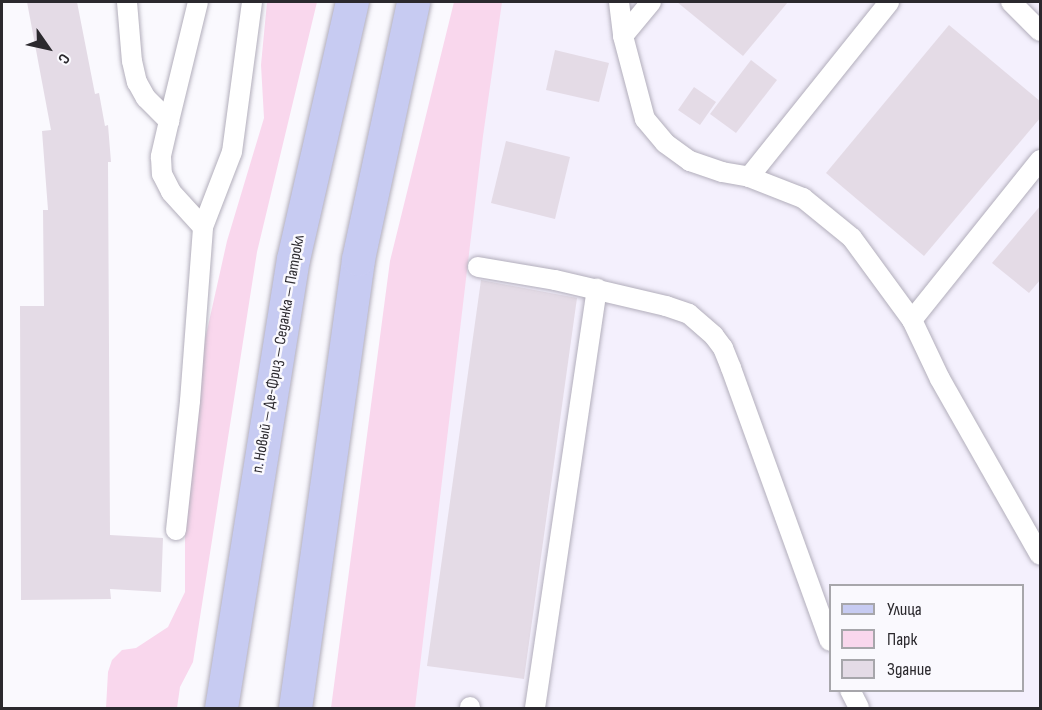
<!DOCTYPE html>
<meta charset="utf-8">
<style>
body{margin:0}
#map{position:relative;width:1042px;height:710px;overflow:hidden;background:#faf9fe;font-family:"Sofia Sans Condensed",sans-serif}
div>[style]{position:absolute}
[style*='--x']{left:calc(var(--x)*1px);top:calc(var(--y)*1px);width:calc(var(--w)*1px);rotate:calc(var(--a)*1deg)}
.built>*{inset:0;background:#f4f0fd}
.green>*{inset:0;background:#f9d7ed}
.building>*{inset:0;background:#e4dbe6}
.roads{filter:drop-shadow(0 0 2px #b2aebb) drop-shadow(0 0 2px #b2aebb)}
.service>*{height:20px;margin:-10px;padding:0 10px;transform-origin:10px;border-radius:10px;background:#fff}
.primary>*{height:33px;margin:-16.5px;padding:0 16.5px;transform-origin:16.5px;border-radius:16.5px;background:#c7cbf2}
span{translate:-50% -50%;white-space:nowrap;text-align:center;line-height:1.15;-webkit-text-stroke:5px #faf9fe;paint-order:stroke}
.street-label{font-size:16px;color:#2b292e}
.frame{position:absolute;inset:0;border:3px solid #2b292e;pointer-events:none}
.legend{position:absolute;left:829px;top:584px;width:195px;height:108px;box-sizing:border-box;background:#faf9fe;border:2px solid #a7a6ab;margin:0;padding:8px 10px;list-style:none;font-size:18px;color:#2b292e}
.legend li{display:flex;align-items:center;gap:12px;height:30px}
.legend b{width:30px;border:2px solid #a7a6ab}
.north{position:absolute;left:18px;top:18px;width:60px;height:60px;-webkit-text-stroke:4px #faf9fe;paint-order:stroke;rotate:124deg;font-size:16px;font-weight:700;line-height:24px;text-align:center;color:#2b292e}
.north::after{content:'';display:block;margin:auto;width:21px;height:27px;background:#2b292e;clip-path:polygon(50% 0,100% 100%,50% 72%,0 100%)}
</style>
<div id="map">
<div class="built">
<div style="clip-path:polygon(evenodd,499px 2px,1040px 2px,1040px 708px,410px 708px,499px 2px,830px 586px,1022px 586px,1022px 690px,830px 690px,830px 586px)"></div>
</div>
<div class="green">
<div style="clip-path:polygon(267px 2px,317px 2px,257px 252px,193px 662px,180px 687px,177px 708px,106px 708px,108px 672px,112px 660px,122px 650px,136px 648px,168px 627px,185px 592px,185px 535px,202px 353px,227px 241px,264px 118px,261px 65px)"></div>
<div style="clip-path:polygon(454px 2px,502px 2px,483px 136px,415px 708px,331px 708px,390px 261px)"></div>
</div>
<div class="building">
<div style="clip-path:polygon(27px 2px,77px 2px,95px 94px,99px 93px,105px 126px,108px 125px,111px 162px,108px 162px,110px 535px,163px 538px,161px 592px,110px 589px,111px 599px,21px 600px,20px 306px,44px 306px,43px 210px,48px 210px,42px 131px,51px 130px)"></div>
<div style="clip-path:polygon(677px 2px,788px 2px,743px 56px)"></div>
<div style="clip-path:polygon(949px 25px,1041px 102px,1041px 117px,924px 256px,826px 173px)"></div>
<div style="clip-path:polygon(555px 50px,609px 63px,599px 102px,546px 90px)"></div>
<div style="clip-path:polygon(751px 60px,777px 80px,736px 133px,710px 114px)"></div>
<div style="clip-path:polygon(694px 87px,716px 102px,700px 125px,678px 110px)"></div>
<div style="clip-path:polygon(506px 141px,570px 157px,555px 219px,491px 203px)"></div>
<div style="clip-path:polygon(1041px 205px,1041px 279px,1029px 293px,992px 263px)"></div>
<div style="clip-path:polygon(481px 280px,577px 298px,524px 679px,427px 666px)"></div>
</div>
<div class="roads">
<div class="service">
<div style="--x:127;--y:2;--w:59;--a:85.2"></div>
<div style="--x:132;--y:61;--w:22;--a:77"></div>
<div style="--x:137;--y:82;--w:18;--a:61"></div>
<div style="--x:146;--y:98;--w:33;--a:45"></div>
<div style="--x:169;--y:121;--w:37;--a:103"></div>
<div style="--x:161;--y:157;--w:17;--a:87"></div>
<div style="--x:162;--y:174;--w:20;--a:63"></div>
<div style="--x:171;--y:192;--w:47;--a:47.6"></div>
<div style="--x:619;--y:2;--w:34;--a:83"></div>
<div style="--x:623;--y:36;--w:86;--a:75.2"></div>
<div style="--x:645;--y:119;--w:31;--a:50"></div>
<div style="--x:665;--y:143;--w:31;--a:36"></div>
<div style="--x:690;--y:161;--w:34;--a:19"></div>
<div style="--x:722;--y:172;--w:27;--a:10"></div>
<div style="--x:749;--y:177;--w:224;--a:-51.3"></div>
<div style="--x:1011;--y:2;--w:41;--a:45"></div>
<div style="--x:623;--y:36;--w:44;--a:-50.5"></div>
<div style="--x:169;--y:121;--w:122;--a:-76.3"></div>
<div style="--x:749;--y:177;--w:58;--a:21.3"></div>
<div style="--x:803;--y:198;--w:63;--a:39.2"></div>
<div style="--x:852;--y:238;--w:102;--a:53.8"></div>
<div style="--x:912;--y:320;--w:65;--a:64.6"></div>
<div style="--x:940;--y:379;--w:202;--a:60.4"></div>
<div style="--x:478;--y:267;--w:78;--a:9.6"></div>
<div style="--x:555;--y:280;--w:114;--a:13.2"></div>
<div style="--x:666;--y:306;--w:24;--a:19"></div>
<div style="--x:689;--y:314;--w:33;--a:41"></div>
<div style="--x:714;--y:336;--w:15;--a:53"></div>
<div style="--x:723;--y:348;--w:22;--a:68"></div>
<div style="--x:731;--y:368;--w:290;--a:70.1"></div>
<div style="--x:912;--y:320;--w:205;--a:-51.3"></div>
<div style="--x:176;--y:530;--w:130;--a:-83.8"></div>
<div style="--x:190;--y:401;--w:174;--a:-85.7"></div>
<div style="--x:203;--y:227;--w:80;--a:-68.9"></div>
<div style="--x:232;--y:152;--w:151;--a:-82.4"></div>
<div style="--x:850;--y:690;--w:20;--a:63"></div>
<div style="--x:470;--y:708;--w:1;--a:-90"></div>
<div style="--x:535;--y:708;--w:424;--a:-81.6"></div>
</div>
<div class="primary">
<div style="--x:221;--y:708;--w:455;--a:-80.9"></div>
<div style="--x:293;--y:259;--w:264;--a:-77.1"></div>
<div style="--x:295;--y:708;--w:453;--a:-82"></div>
<div style="--x:358;--y:259;--w:263;--a:-77.9"></div>
</div>
</div>
<div class="street-label">
<span style="left:279px;top:354px;rotate:-80deg">п. Новый — Де-Фриз — Седанка — Патрокл</span>
</div>
<div class="frame"></div>
<ul class="legend">
<li><b style="height:8px;background:#c7cbf2"></b>Улица</li>
<li><b style="height:16px;background:#f9d7ed"></b>Парк</li>
<li><b style="height:16px;background:#e4dbe6"></b>Здание</li>
</ul>
<div class="north">С</div>
</div>
